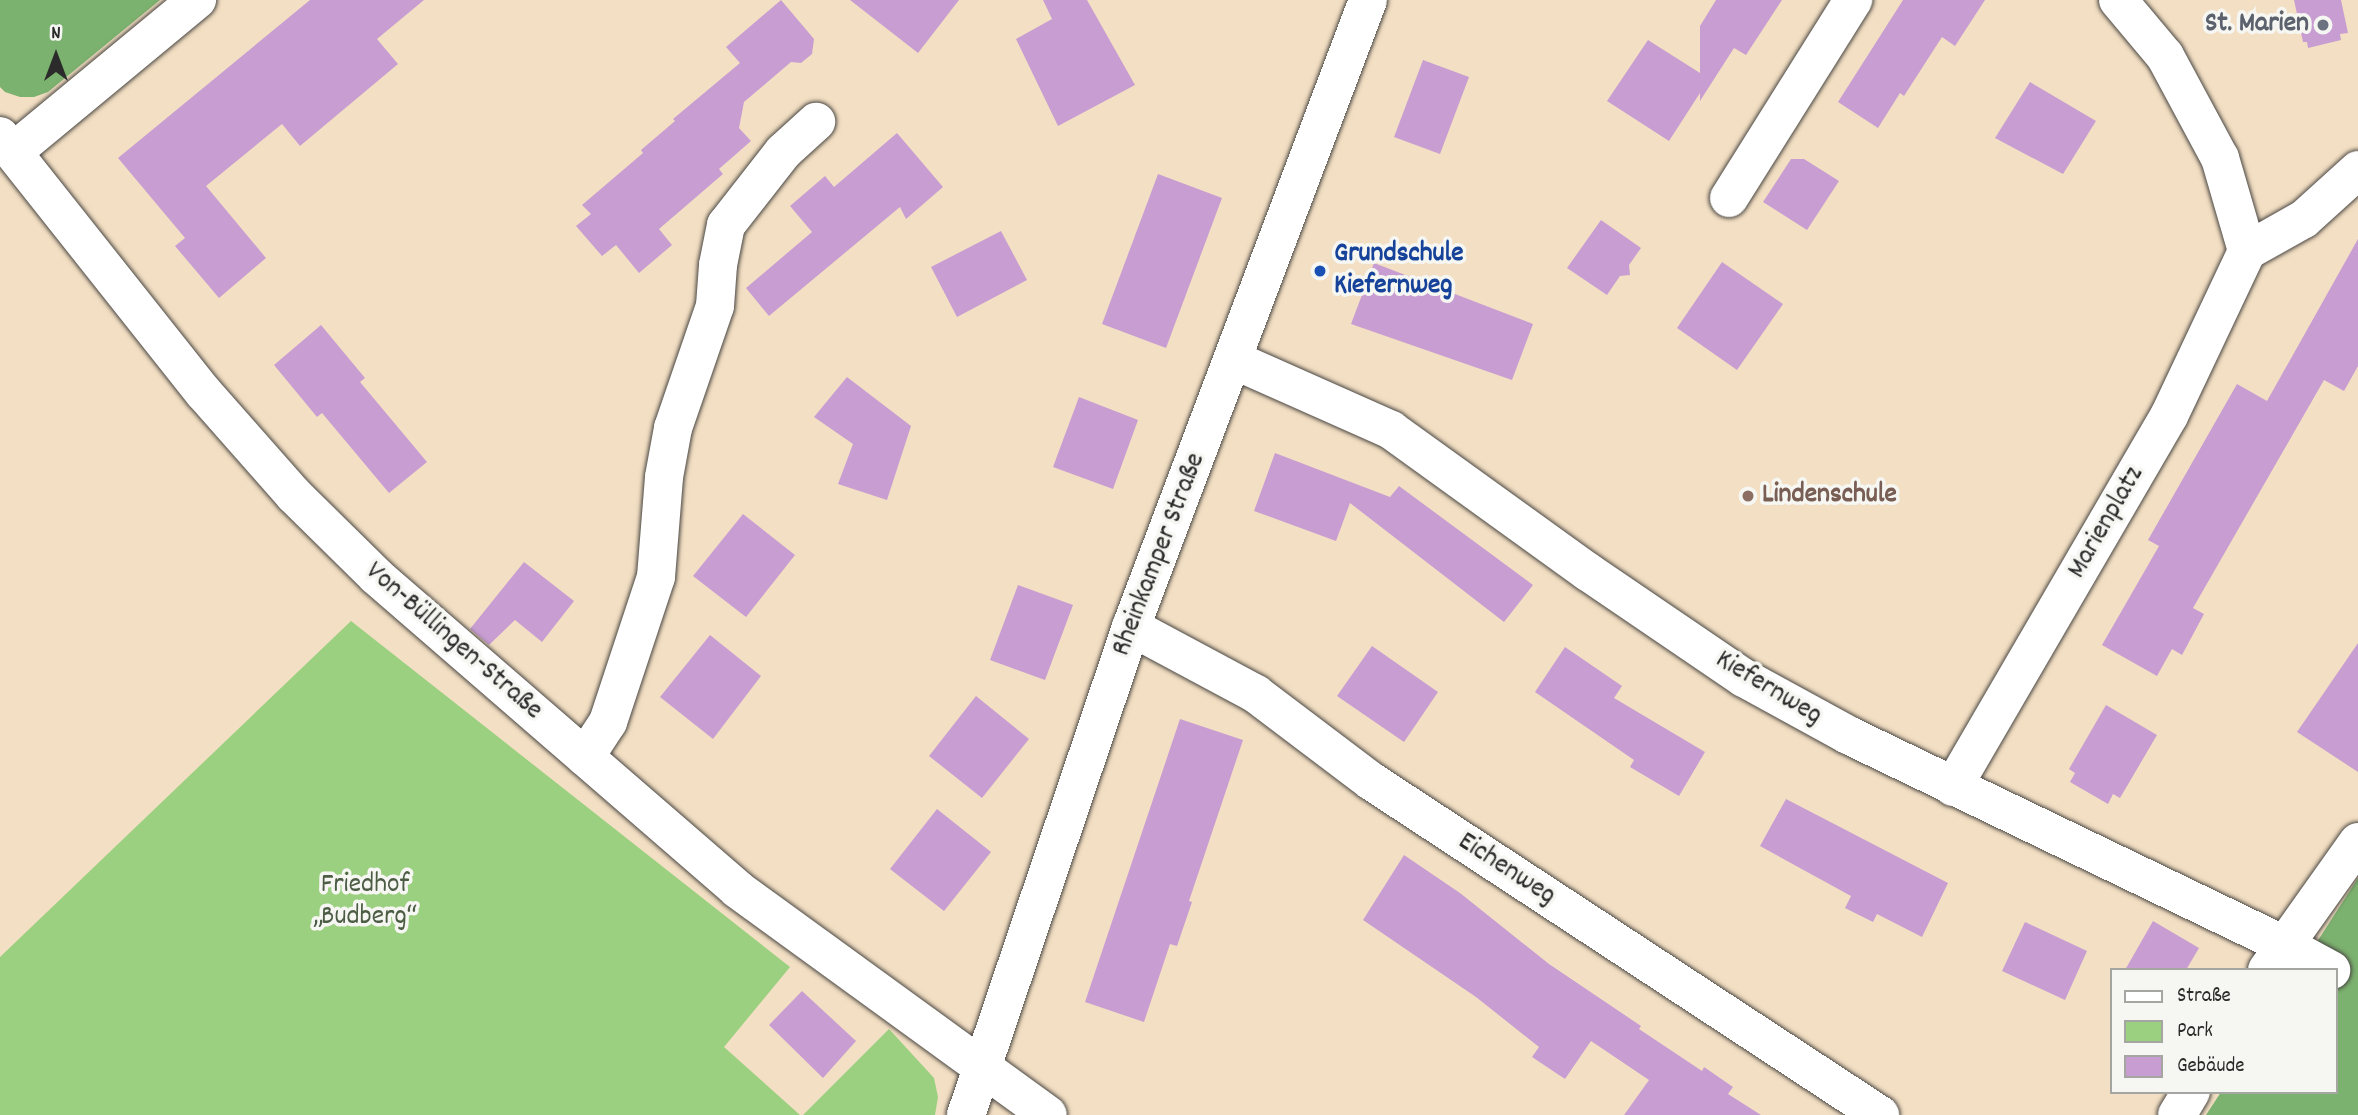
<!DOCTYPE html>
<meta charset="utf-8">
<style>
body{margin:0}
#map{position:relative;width:2358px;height:1115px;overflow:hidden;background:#f3dfc3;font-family:Dekko,sans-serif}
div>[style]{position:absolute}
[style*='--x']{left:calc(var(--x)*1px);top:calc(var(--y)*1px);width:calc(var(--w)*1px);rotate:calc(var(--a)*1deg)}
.green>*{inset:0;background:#9bd081}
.forest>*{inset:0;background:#7cb26f}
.building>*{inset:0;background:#c89ed2}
.roads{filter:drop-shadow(0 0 2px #494642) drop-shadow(0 0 2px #494642)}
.minor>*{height:38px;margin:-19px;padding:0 19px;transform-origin:19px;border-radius:19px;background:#fff}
.dots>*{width:19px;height:19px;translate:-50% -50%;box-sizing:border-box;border:4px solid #f6f6f2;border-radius:50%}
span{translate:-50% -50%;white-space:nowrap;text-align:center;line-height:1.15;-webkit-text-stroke:7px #f6f6f2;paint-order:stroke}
.worship-label{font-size:28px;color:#5b616d;font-weight:700}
.right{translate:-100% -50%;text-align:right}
.transit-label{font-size:28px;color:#164399;font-weight:700}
.left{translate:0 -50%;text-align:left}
.education-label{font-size:28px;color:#785e54;font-weight:700}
.street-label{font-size:28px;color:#2b2b2b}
.park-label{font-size:28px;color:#4d5d45}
.legend{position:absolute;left:2110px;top:968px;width:228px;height:126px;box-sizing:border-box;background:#f6f6f2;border:2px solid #a5a5a2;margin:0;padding:9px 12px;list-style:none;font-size:21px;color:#2b2b2b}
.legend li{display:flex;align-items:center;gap:14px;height:35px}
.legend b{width:35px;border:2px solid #a5a5a2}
.north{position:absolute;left:21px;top:21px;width:70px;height:70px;-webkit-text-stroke:5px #f6f6f2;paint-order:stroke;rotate:0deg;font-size:19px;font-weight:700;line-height:28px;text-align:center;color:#2b2b2b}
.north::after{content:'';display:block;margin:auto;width:24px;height:32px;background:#2b2b2b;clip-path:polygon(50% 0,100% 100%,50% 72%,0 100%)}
</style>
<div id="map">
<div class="green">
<div style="clip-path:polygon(351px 621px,790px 967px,724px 1047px,800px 1115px,0 1115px,0 957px)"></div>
<div style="clip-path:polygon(889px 1029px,934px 1078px,938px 1097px,935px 1115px,803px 1115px)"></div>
</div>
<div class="forest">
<div style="clip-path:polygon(0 0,160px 0,48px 92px,34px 97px,20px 97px,5px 92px,0 87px)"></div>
<div style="clip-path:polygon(2358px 878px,2358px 1115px,2206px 1115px,2221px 1092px,2335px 1092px,2335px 970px,2299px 970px)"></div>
</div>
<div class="building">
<div style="clip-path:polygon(310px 0,424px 0,377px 39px,398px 64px,300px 146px,282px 124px,206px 186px,266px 258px,219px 298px,175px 246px,185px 238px,118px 158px)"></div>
<div style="clip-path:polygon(781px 0,814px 39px,812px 54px,801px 63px,791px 62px,744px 102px,739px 128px,751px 141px,719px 169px,723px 174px,659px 229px,672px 245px,639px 273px,616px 245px,602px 256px,576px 226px,591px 214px,582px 205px,643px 153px,641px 150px,675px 121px,673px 119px,740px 63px,726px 47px)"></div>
<div style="clip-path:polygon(850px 0,959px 0,918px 53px)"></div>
<div style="clip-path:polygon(1043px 0,1087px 0,1135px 85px,1058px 126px,1016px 39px,1052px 19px)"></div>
<div style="clip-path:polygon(1716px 0,1782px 0,1746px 55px,1734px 48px,1700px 101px,1700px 93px,1669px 141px,1607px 101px,1648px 40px,1700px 73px,1700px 26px)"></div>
<div style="clip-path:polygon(1903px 0,1985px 0,1955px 46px,1942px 37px,1904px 96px,1900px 93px,1878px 128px,1838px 102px)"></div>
<div style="clip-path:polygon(2294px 0,2341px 0,2348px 33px,2340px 34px,2341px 40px,2308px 48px,2307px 42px,2303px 42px)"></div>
<div style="clip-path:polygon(1423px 60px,1469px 77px,1440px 154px,1394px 137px)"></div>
<div style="clip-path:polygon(2030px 82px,2096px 121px,2063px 174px,1995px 138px)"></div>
<div style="clip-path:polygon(897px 133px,943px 187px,906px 219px,900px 207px,769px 316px,746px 288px,812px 232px,790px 206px,825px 176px,834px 187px)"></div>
<div style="clip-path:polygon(1791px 159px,1804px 159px,1839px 181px,1807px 230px,1763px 202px)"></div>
<div style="clip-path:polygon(1158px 174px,1222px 198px,1166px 348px,1102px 324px)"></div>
<div style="clip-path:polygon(1601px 220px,1641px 248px,1629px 265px,1630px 275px,1620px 276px,1607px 295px,1567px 268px)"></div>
<div style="clip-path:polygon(1001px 231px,1027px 280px,957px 317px,931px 267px)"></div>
<div style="clip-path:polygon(2358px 239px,2358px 366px,2344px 391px,2324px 380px,2193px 608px,2204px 614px,2182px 655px,2172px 649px,2157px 676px,2102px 645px,2159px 546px,2148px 540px,2237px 384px,2267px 401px)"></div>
<div style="clip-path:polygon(1722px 262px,1783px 304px,1737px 370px,1677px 328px)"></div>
<div style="clip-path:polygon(1374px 263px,1533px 324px,1512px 380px,1351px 324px)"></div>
<div style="clip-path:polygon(321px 325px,365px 378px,360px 382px,427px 462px,389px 493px,322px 413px,317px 417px,274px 365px)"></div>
<div style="clip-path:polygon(847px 377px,911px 426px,887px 500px,838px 484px,853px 444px,814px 417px)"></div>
<div style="clip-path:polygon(1079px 397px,1138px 420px,1113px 489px,1053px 467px)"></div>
<div style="clip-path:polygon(1275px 453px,1390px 497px,1399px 486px,1533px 585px,1504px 622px,1350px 503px,1336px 541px,1254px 511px)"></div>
<div style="clip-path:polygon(743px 514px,795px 555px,746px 617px,693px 576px)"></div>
<div style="clip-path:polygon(524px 562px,574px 601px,542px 642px,515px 620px,489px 645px,470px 629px)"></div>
<div style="clip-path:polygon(1018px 585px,1073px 605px,1045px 680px,990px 660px)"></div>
<div style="clip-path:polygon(710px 635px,761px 676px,713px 739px,660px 697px)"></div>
<div style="clip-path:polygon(2358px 643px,2358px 772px,2297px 732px)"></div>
<div style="clip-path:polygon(1372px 646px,1438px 692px,1404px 742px,1337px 696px)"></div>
<div style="clip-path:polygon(1565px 647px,1622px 686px,1614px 698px,1705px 752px,1679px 796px,1630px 767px,1634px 760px,1535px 692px)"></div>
<div style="clip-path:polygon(976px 696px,1029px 739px,982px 798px,929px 756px)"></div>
<div style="clip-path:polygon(2106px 705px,2157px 735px,2120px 798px,2113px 794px,2108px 804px,2070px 782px,2075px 773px,2069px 769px)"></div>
<div style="clip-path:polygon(1180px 719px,1243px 740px,1189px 901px,1192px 902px,1177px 946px,1170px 944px,1144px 1022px,1085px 1002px)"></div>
<div style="clip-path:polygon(1786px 799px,1948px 883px,1922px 937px,1877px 914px,1873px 922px,1845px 908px,1851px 896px,1760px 846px)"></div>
<div style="clip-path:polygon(937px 809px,991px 852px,944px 911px,890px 869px)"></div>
<div style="clip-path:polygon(1404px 855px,1460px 893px,1549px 964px,1641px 1026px,1639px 1029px,1702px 1071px,1704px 1067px,1733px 1087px,1728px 1094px,1761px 1115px,1624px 1115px,1649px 1080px,1591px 1041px,1565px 1079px,1532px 1057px,1539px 1047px,1476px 997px,1363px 920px)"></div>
<div style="clip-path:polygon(2153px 921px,2199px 948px,2186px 970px,2125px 970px)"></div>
<div style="clip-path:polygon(2025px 922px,2087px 951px,2065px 1000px,2002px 971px)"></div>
<div style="clip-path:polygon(802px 991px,856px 1041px,823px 1078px,769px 1025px)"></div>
</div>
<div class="roads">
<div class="minor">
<div style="--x:2118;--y:0;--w:73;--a:50"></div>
<div style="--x:2165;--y:56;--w:116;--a:61.7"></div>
<div style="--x:2220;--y:158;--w:97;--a:73.8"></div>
<div style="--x:0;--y:136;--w:328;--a:51.6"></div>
<div style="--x:204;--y:393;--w:136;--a:48.6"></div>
<div style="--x:294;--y:495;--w:115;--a:44.6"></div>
<div style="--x:376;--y:576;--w:478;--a:40.9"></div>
<div style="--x:737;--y:889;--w:384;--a:36"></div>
<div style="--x:13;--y:152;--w:239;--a:-39.6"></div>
<div style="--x:1729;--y:198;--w:234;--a:-57.9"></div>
<div style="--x:1234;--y:360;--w:172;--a:24"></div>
<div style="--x:1391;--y:430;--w:243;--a:35.8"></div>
<div style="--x:1588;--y:572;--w:189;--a:34.2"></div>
<div style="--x:1744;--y:678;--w:119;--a:28.7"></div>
<div style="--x:1848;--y:735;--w:483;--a:25.7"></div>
<div style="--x:2283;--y:944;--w:55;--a:28.4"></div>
<div style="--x:1131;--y:627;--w:142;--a:28.2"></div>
<div style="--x:1256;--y:694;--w:144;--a:37.1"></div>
<div style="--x:1371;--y:781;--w:609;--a:33.27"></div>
<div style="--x:585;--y:757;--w:42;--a:-56.7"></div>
<div style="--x:608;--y:722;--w:153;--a:-71.7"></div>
<div style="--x:656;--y:577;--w:100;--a:-85.4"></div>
<div style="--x:664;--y:477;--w:50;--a:-79.6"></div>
<div style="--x:673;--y:428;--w:129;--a:-71"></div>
<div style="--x:715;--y:306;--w:41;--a:-85.8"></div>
<div style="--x:718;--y:265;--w:41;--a:-78.7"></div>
<div style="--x:726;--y:225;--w:93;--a:-52"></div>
<div style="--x:783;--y:152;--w:45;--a:-42.3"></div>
<div style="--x:1953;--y:787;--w:429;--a:-59.8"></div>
<div style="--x:2169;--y:416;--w:183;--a:-64.7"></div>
<div style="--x:2247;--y:251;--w:65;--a:-29.3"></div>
<div style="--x:2304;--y:219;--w:73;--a:-42.2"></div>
<div style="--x:2267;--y:970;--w:157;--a:-54.6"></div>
<div style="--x:966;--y:1115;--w:515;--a:-71.32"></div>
<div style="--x:1131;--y:627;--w:670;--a:-69.29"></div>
<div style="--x:2177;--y:1115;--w:27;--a:-59"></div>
</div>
</div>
<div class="dots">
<div style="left:2323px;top:25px;background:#6b7280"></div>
<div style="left:1320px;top:271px;background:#1a4fb4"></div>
<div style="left:1748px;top:496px;background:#8d6e63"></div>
</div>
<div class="worship-label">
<span class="right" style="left:2309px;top:25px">St. Marien</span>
</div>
<div class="transit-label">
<span class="left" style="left:1334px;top:271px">Grundschule<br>Kiefernweg</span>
</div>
<div class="education-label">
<span class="left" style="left:1762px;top:496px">Lindenschule</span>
</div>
<div class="street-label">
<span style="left:2107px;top:523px;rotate:-60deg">Marienplatz</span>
<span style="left:1160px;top:555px;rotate:-69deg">Rheinkamper Straße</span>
<span style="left:453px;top:642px;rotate:41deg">Von-Büllingen-Straße</span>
<span style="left:1768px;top:689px;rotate:31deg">Kiefernweg</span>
<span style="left:1506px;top:870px;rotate:33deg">Eichenweg</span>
</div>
<div class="park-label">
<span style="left:365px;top:902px">Friedhof<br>„Budberg“</span>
</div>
<ul class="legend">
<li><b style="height:9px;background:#fff"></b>Straße</li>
<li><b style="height:19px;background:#9bd081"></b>Park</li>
<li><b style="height:19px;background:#c89ed2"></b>Gebäude</li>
</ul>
<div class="north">N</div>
</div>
